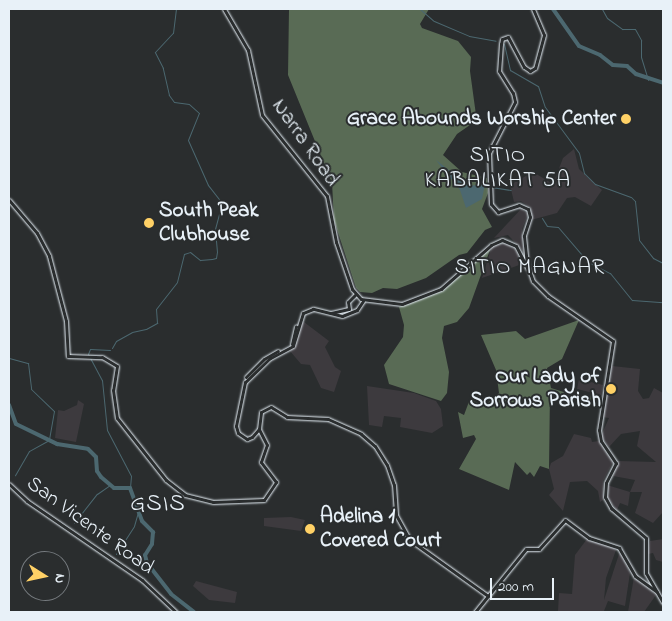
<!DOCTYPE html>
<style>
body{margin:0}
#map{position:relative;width:672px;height:621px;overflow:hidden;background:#2a2d2e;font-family:"Indie Flower",sans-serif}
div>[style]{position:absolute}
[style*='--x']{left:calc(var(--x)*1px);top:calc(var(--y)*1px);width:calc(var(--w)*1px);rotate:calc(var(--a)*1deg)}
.built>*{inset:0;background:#3d3a3e}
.green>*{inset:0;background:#596b55}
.water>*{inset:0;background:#4c6870}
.stream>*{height:1px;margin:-0.5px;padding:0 0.5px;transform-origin:0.5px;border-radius:0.5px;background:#4c6870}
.river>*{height:4px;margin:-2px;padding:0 2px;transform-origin:2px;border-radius:2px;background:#4c6870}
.roads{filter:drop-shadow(0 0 1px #e8f1f8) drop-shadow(0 0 1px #e8f1f8)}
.secondary>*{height:3px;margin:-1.5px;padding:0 1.5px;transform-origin:1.5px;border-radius:1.5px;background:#2a2d2e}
.dots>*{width:14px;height:14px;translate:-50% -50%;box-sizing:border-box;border:2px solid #2a2d2e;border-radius:50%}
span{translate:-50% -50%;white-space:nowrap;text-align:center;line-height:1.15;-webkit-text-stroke:4px #2a2d2e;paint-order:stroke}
.poi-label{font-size:21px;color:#e8f1f8;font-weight:700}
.right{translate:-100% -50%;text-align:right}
.left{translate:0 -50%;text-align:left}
.street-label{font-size:21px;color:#e8f1f8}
.neighbourhood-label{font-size:22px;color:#e8f1f8;letter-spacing:1px}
.quarter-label{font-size:24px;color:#e8f1f8;letter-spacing:1px}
.frame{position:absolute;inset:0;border:10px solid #e8f1f8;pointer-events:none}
.north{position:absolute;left:20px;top:551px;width:50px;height:50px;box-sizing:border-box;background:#2a2d2e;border:1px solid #767b7f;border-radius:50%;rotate:100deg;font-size:14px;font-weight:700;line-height:20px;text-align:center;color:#e8f1f8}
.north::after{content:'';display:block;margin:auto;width:18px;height:22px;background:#ffd166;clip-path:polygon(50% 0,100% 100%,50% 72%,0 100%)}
.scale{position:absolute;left:490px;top:578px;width:64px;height:22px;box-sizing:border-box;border:2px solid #e8f1f8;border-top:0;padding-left:6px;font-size:15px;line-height:18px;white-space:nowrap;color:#e8f1f8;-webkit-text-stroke:4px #2a2d2e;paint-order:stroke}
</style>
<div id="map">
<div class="built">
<div style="clip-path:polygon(574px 149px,579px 169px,602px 190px,591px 206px,575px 197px,567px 198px,557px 213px,531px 220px,530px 207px,521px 201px,514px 202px,510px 185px,533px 172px,553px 184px,563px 158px)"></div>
<div style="clip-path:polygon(521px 209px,528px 214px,522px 229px,523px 251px,508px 235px,494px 238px)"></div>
<div style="clip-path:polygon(505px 243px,515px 249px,522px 264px,482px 278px,492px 246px)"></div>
<div style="clip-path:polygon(300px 319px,329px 341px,325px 347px,335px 367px,341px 371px,334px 392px,321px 388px,310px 365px,301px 364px,290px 351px,295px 346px)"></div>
<div style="clip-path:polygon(612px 366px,640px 369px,638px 391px,643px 399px,649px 398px,654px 388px,663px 393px,663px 512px,653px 523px,635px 513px,642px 492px,630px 492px,628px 506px,620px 503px,617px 510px,608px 499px,607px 485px,630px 492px,635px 480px,613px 476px,618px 461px,656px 462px,637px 446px,640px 431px,621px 434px,609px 447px,601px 436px,609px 418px,602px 417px)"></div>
<div style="clip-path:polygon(579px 379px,603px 385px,601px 395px,577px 389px)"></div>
<div style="clip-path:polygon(367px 386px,414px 393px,436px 401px,441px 409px,443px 426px,432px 433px,400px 427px,401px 418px,384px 416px,382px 427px,369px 425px)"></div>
<div style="clip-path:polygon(78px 400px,84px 404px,76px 442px,55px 438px,58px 410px,64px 411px,77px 405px)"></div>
<div style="clip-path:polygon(574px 434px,591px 438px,592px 442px,599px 441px,613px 462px,603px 481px,603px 500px,600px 502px,598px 491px,587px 481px,570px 482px,563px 511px,549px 495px,554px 489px,549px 469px,551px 463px,563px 456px)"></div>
<div style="clip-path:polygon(291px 517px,305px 520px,301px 531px,264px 526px,264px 518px)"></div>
<div style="clip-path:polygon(587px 539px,608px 544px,616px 550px,606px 578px,604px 600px,620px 551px,630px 573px,625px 606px,608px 601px,604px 611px,613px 612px,558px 611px,559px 593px,572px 594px,575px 555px)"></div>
<div style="clip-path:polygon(663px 539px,663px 562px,656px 560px,653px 553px,648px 554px,650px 541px)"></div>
<div style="clip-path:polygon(634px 577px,656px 595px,644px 612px,628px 612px)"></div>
<div style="clip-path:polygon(196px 581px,237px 592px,235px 603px,209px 600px,193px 586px)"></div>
</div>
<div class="green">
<div style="clip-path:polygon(289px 9px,429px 9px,420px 24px,422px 28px,458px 41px,471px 57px,470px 71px,476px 115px,470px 125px,457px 134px,443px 155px,462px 172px,487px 178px,488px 193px,482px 209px,492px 227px,485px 230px,467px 253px,459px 255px,426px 278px,397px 289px,383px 288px,372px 293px,360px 292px,356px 288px,334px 220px,332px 183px,288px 75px)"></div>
<div style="clip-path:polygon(491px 247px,469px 308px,457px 322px,444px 326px,442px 338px,449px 372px,447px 393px,441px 401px,389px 384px,384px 365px,403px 337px,404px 325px,399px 307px,442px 291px)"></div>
<div style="clip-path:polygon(579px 320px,562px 359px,547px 368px,551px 388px,589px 400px,591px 395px,600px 397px,600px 404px,550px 392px,549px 469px,540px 466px,534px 477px,530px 472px,527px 475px,515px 462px,509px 490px,459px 469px,476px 439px,474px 435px,463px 438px,458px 412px,464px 415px,470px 399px,484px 406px,499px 393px,496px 370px,481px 335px,516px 331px,525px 339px)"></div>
</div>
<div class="water">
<div style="clip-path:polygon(436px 160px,469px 186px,485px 184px,482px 199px,466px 208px,460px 190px)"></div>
</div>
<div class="stream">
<div style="--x:420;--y:9;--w:18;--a:41"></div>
<div style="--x:434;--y:21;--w:38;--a:23"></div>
<div style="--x:469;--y:36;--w:27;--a:10"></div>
<div style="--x:602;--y:9;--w:10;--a:61"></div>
<div style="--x:607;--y:18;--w:19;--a:36"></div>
<div style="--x:622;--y:29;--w:13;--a:0"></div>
<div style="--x:635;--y:29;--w:13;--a:61"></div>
<div style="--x:641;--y:40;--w:17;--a:90"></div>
<div style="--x:641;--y:57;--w:24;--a:73"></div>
<div style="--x:504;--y:44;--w:27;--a:77"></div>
<div style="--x:510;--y:70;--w:32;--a:30"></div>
<div style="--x:538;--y:86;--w:22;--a:72"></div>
<div style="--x:545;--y:107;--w:57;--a:53.5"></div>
<div style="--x:579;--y:153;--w:21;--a:76"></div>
<div style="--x:584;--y:173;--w:16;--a:45"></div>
<div style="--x:595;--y:184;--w:38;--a:20"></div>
<div style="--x:631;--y:197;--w:6;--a:45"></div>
<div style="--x:635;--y:201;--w:39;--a:84"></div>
<div style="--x:639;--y:240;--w:23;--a:52"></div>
<div style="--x:653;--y:258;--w:11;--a:27"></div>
<div style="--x:485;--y:186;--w:26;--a:9"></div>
<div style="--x:542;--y:218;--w:9;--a:58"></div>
<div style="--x:547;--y:226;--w:11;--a:5"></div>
<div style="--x:558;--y:227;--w:46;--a:49.4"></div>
<div style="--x:588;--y:262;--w:25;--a:27"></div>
<div style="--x:610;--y:273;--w:35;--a:51"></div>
<div style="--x:632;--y:300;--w:31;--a:4"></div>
<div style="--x:112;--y:348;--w:8;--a:-60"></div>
<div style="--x:116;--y:341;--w:18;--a:-29"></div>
<div style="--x:132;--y:332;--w:14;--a:-12"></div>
<div style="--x:146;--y:329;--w:13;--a:-29"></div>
<div style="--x:157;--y:323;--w:14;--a:-94"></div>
<div style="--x:156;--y:309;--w:34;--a:-52"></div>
<div style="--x:177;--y:282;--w:29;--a:-76"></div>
<div style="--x:184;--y:254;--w:6;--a:-18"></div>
<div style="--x:190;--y:252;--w:13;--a:39"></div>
<div style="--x:200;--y:260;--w:12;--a:-5"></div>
<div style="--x:212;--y:259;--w:4;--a:-14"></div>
<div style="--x:216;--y:258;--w:6;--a:-81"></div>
<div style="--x:217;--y:252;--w:23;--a:-95"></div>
<div style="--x:215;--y:229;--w:27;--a:-75"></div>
<div style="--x:222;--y:203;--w:23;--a:-128"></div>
<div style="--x:208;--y:185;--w:49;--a:-114"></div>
<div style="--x:188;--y:140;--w:29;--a:-68"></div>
<div style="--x:199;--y:113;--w:13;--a:-138"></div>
<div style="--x:189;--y:104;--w:15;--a:-172"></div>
<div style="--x:174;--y:102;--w:9;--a:-126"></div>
<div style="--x:169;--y:95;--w:28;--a:-103"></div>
<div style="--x:163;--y:68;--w:18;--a:-117"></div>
<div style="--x:155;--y:52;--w:26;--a:-47"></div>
<div style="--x:173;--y:33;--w:24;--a:-83"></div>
<div style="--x:110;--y:350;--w:20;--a:-177"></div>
<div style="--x:90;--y:349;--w:5;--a:112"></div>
<div style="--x:88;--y:354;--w:30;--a:62"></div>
<div style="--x:102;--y:380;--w:50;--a:84.3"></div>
<div style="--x:107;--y:430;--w:52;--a:62.4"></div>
<div style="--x:131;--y:476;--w:12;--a:95"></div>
<div style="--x:9;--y:358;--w:20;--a:15"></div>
<div style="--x:28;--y:363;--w:26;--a:83"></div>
<div style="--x:31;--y:389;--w:32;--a:44"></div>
<div style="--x:54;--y:411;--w:29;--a:100"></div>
<div style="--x:49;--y:440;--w:23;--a:151"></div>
<div style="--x:29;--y:451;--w:28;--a:120"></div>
<div style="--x:74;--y:523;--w:37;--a:-52"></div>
<div style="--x:97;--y:494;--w:16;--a:-35"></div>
<div style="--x:116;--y:554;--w:33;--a:-57"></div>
<div style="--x:134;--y:526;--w:18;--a:-74"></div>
</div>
<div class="river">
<div style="--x:553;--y:9;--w:45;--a:54.9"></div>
<div style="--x:579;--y:46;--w:23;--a:23"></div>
<div style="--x:600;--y:55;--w:16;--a:38"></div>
<div style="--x:613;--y:65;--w:14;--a:4"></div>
<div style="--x:627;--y:66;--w:12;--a:42"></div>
<div style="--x:636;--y:74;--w:28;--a:18"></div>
<div style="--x:9;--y:405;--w:20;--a:70"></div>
<div style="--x:16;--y:424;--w:46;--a:26"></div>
<div style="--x:57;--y:444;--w:31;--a:9"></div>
<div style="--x:88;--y:449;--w:11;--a:45"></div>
<div style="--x:96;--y:457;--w:14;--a:86"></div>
<div style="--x:97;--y:471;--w:7;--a:56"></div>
<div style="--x:101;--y:477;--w:17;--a:40"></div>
<div style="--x:114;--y:488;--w:16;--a:0"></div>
<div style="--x:130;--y:488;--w:35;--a:70"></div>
<div style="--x:142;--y:521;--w:16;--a:45"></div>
<div style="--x:153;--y:532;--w:12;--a:95"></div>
<div style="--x:152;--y:544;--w:13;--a:122"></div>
<div style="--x:145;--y:555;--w:8;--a:76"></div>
<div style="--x:147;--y:563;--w:39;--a:52"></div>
<div style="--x:171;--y:594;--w:29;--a:38"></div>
</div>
<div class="roads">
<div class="secondary">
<div style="--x:224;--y:9;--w:48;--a:59.7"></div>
<div style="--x:248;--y:50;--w:66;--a:77.8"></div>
<div style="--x:262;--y:115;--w:104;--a:51.3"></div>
<div style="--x:327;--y:196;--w:47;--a:78.9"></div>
<div style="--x:336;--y:242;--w:50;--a:71.2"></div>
<div style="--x:352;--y:289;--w:13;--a:48"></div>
<div style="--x:361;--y:299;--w:41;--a:7"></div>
<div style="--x:402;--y:304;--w:42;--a:-21"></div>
<div style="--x:441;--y:289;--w:67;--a:-41.3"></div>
<div style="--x:491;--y:245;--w:12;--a:-24"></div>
<div style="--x:502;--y:240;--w:15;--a:23"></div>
<div style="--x:516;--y:246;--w:25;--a:63"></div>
<div style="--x:533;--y:9;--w:28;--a:67"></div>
<div style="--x:544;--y:35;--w:34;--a:105"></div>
<div style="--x:535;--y:68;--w:6;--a:149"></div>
<div style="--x:530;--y:71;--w:7;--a:-146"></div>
<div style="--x:524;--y:67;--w:34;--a:-118"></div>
<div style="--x:508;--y:37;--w:6;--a:162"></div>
<div style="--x:502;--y:39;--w:5;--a:101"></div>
<div style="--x:501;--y:44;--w:27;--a:94"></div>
<div style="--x:499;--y:71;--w:26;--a:58"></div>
<div style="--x:513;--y:93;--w:9;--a:77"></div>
<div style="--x:515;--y:102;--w:57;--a:117"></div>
<div style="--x:489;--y:153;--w:51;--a:87.8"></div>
<div style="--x:491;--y:204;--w:11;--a:49"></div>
<div style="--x:498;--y:212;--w:22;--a:-18"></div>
<div style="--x:519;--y:205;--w:10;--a:24"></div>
<div style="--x:528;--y:209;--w:8;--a:76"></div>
<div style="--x:530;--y:217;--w:20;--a:108"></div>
<div style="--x:524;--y:236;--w:28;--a:84"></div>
<div style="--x:527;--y:264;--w:18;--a:71"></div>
<div style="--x:533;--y:281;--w:21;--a:45"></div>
<div style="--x:548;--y:296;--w:79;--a:34.7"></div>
<div style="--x:613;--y:341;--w:90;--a:98.9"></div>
<div style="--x:599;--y:430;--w:11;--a:80"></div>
<div style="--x:601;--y:441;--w:27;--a:56"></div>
<div style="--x:616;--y:463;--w:22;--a:117"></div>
<div style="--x:606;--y:483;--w:14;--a:94"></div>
<div style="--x:605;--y:497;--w:13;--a:61"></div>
<div style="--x:611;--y:508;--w:46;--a:40.6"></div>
<div style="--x:646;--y:538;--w:35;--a:90"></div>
<div style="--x:646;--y:573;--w:34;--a:60"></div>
<div style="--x:9;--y:200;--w:43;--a:49.7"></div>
<div style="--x:37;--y:233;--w:26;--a:62"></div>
<div style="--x:49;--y:256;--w:67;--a:75.3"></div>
<div style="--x:66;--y:321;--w:35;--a:87"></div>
<div style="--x:68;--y:356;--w:34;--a:2"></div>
<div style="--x:102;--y:357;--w:17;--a:31"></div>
<div style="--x:117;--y:366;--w:24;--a:99"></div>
<div style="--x:113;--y:390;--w:28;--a:82"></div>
<div style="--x:117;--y:418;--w:79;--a:51.7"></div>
<div style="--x:166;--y:480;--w:24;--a:38"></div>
<div style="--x:185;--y:495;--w:29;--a:14"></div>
<div style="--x:213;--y:502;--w:51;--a:-2.2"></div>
<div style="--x:264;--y:500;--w:22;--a:-56"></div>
<div style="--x:276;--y:482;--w:25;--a:-127"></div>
<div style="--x:261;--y:462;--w:18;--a:-71"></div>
<div style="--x:267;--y:445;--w:18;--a:-117"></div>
<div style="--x:363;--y:301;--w:11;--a:124"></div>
<div style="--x:357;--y:310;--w:16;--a:158"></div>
<div style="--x:342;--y:316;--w:30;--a:-166"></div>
<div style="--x:313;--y:309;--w:11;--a:158"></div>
<div style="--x:303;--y:313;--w:34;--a:107"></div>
<div style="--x:293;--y:346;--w:26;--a:152"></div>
<div style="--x:270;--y:358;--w:35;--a:136"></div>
<div style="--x:245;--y:382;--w:45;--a:101.6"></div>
<div style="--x:236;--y:426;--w:7;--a:74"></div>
<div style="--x:238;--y:433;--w:11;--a:34"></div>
<div style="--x:247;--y:439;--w:5;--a:-22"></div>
<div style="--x:252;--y:437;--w:11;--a:-49"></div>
<div style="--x:259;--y:429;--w:17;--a:-83"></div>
<div style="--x:261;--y:412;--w:11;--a:-27"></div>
<div style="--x:271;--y:407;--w:19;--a:32"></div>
<div style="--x:287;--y:417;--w:41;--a:2.8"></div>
<div style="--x:328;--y:419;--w:36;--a:24"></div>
<div style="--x:361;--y:434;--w:18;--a:41"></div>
<div style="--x:375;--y:446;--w:22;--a:58"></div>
<div style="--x:387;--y:465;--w:21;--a:71"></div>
<div style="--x:394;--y:485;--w:30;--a:86"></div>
<div style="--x:396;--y:515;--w:29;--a:61"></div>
<div style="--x:410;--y:540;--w:96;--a:35.7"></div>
<div style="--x:349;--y:309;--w:7;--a:-98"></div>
<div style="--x:348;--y:302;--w:10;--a:-45"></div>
<div style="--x:331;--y:313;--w:18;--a:-13"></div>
<div style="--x:292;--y:344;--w:18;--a:-77"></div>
<div style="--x:246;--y:377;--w:25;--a:-45"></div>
<div style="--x:264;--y:359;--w:16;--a:-30"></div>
<div style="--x:9;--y:484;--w:25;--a:43"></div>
<div style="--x:27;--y:501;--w:140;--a:34.5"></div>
<div style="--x:142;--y:580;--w:47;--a:43.3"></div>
<div style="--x:475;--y:612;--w:81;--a:-51"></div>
<div style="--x:526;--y:549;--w:13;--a:0"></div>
<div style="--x:539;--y:549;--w:39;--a:-48"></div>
<div style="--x:565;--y:520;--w:30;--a:37"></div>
<div style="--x:589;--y:538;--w:32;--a:18"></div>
<div style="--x:619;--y:548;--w:32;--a:60"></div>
<div style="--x:635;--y:576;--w:27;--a:36"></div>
</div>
</div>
<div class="dots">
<div style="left:626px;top:119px;background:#ffd166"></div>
<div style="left:149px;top:223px;background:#ffd166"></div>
<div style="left:611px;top:389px;background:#ffd166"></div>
<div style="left:310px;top:529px;background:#ffd166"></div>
</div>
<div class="poi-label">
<span class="right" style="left:616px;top:119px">Grace Abounds Worship Center</span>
<span class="left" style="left:159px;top:223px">South Peak<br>Clubhouse</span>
<span class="right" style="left:601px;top:389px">Our Lady of<br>Sorrows Parish</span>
<span class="left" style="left:320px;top:529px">Adelina 1<br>Covered Court</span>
</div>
<div class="street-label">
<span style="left:305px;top:143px;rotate:55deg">Narra Road</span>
<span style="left:90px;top:526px;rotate:36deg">San Vicente Road</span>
</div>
<div class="neighbourhood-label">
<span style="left:498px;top:169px">SITIO<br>KABALIKAT 5A</span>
<span style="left:530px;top:269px">SITIO MAGNAR</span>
</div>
<div class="quarter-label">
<span style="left:158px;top:505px">GSIS</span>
</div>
<div class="frame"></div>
<div class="north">N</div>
<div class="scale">200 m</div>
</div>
